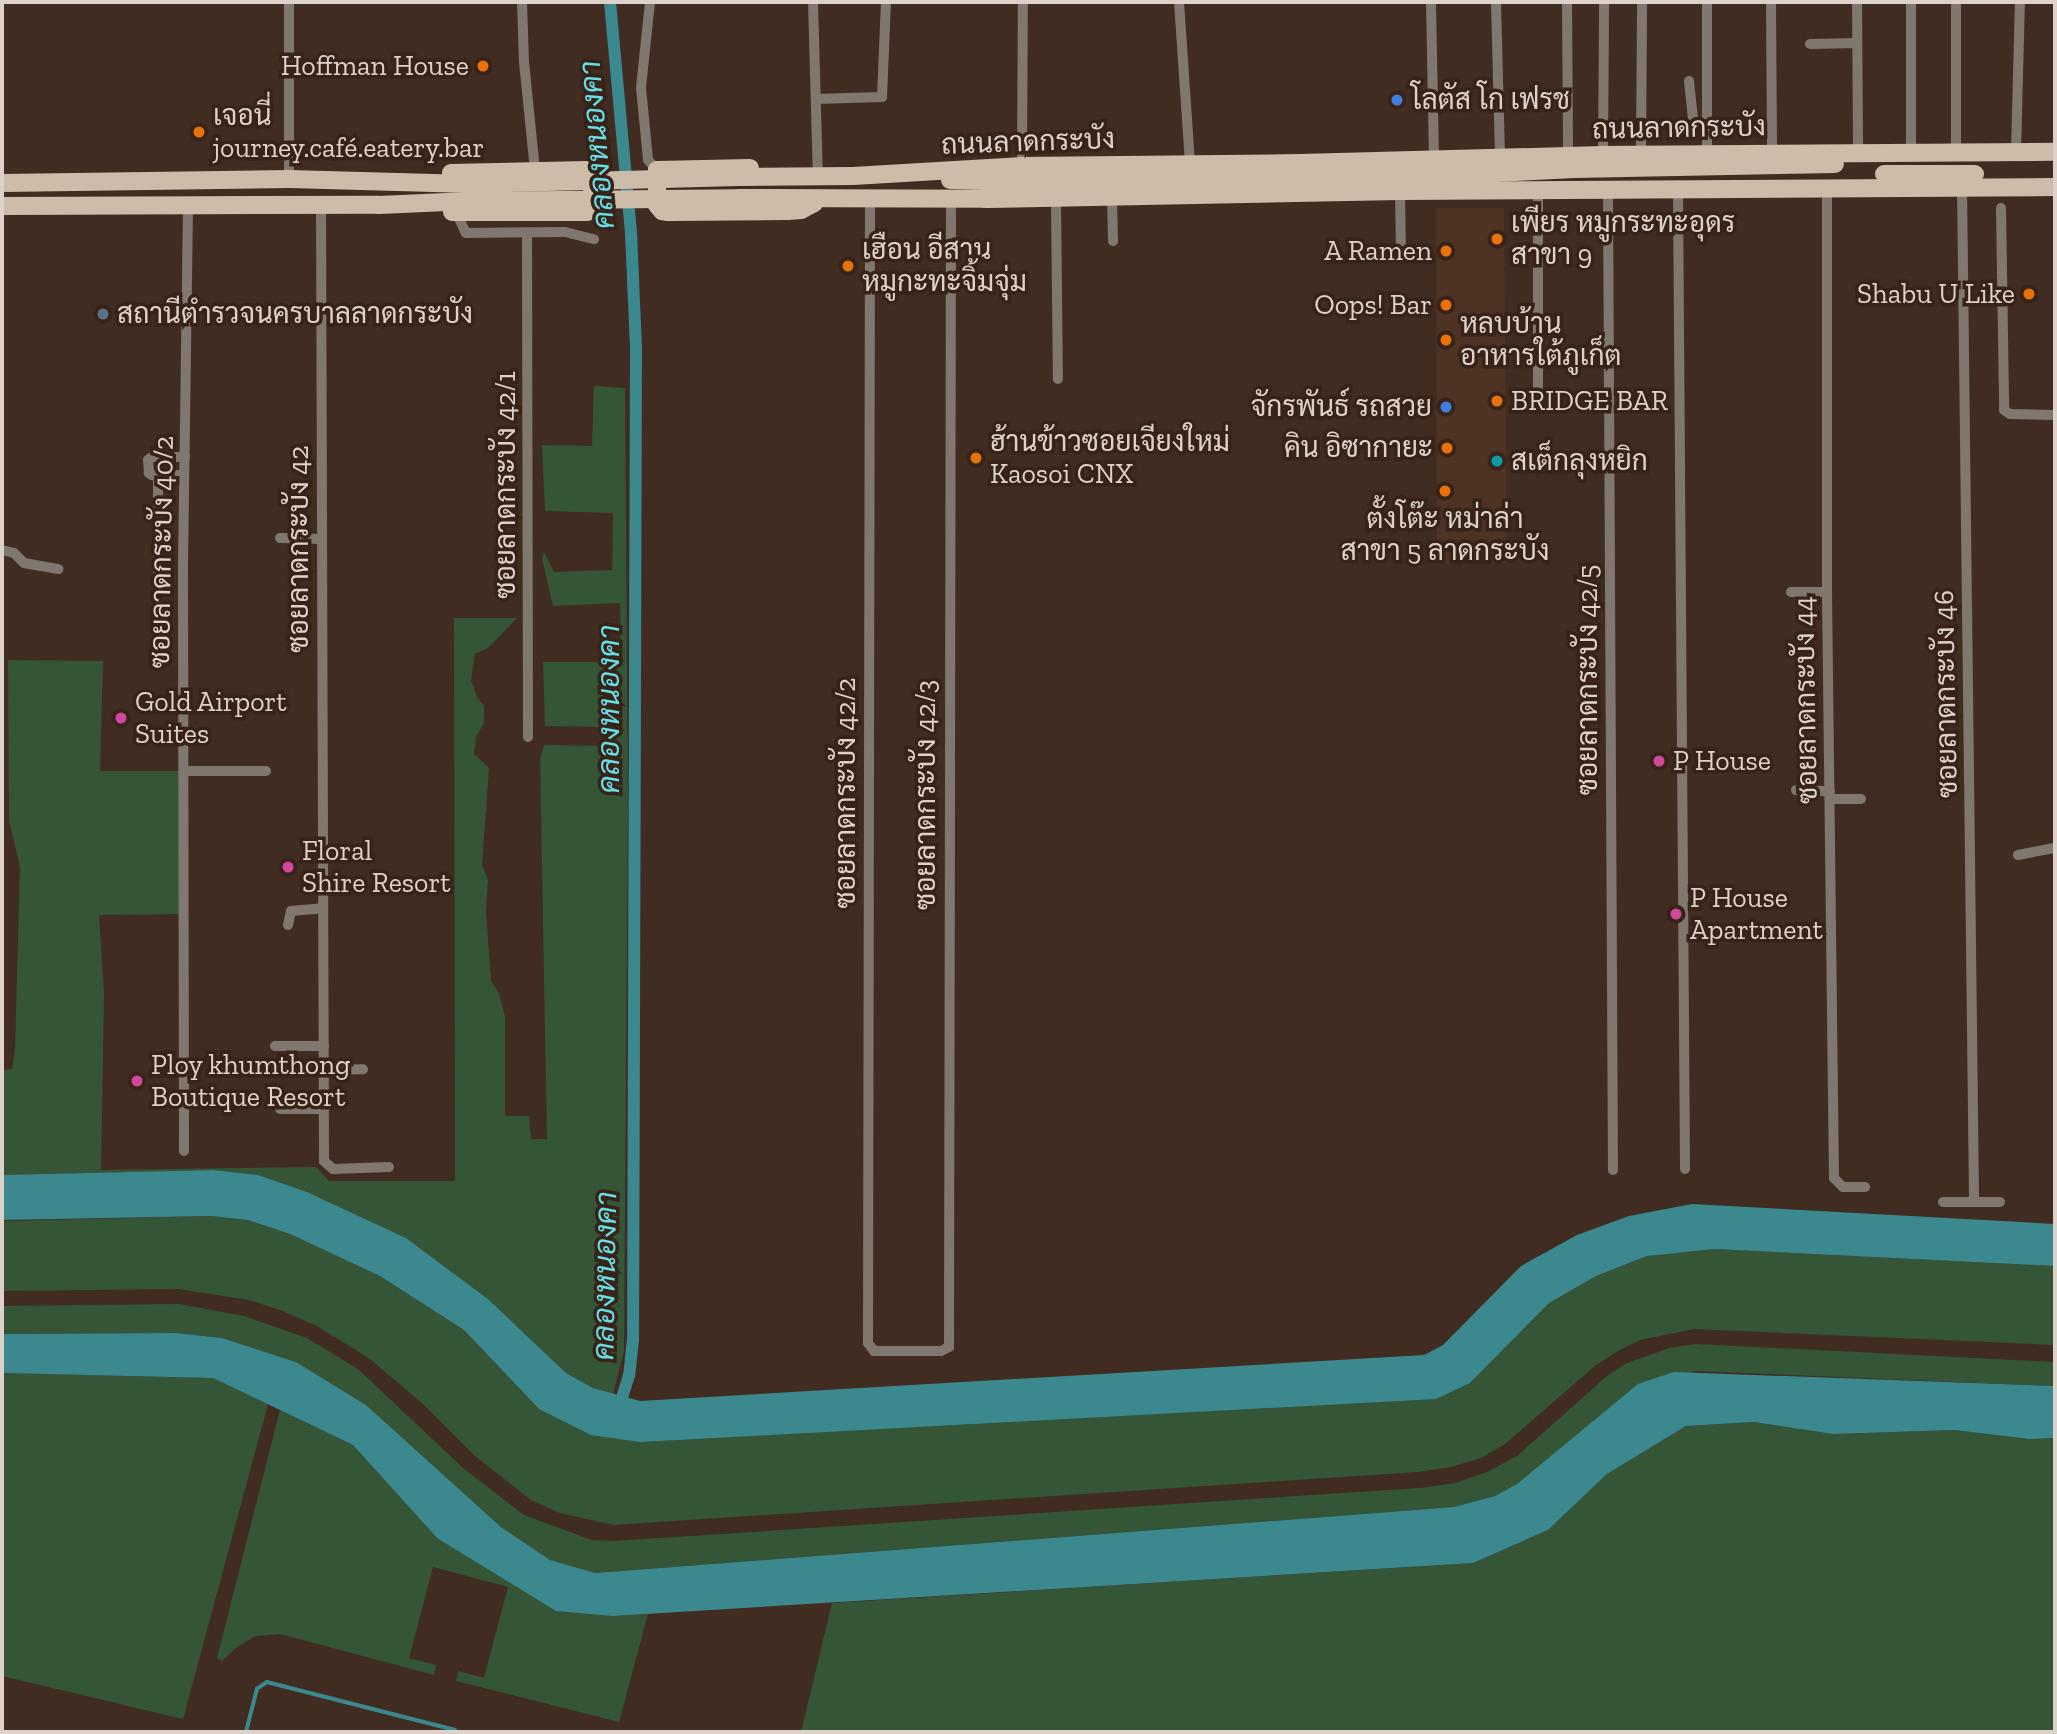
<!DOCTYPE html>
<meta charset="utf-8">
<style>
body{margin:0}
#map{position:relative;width:2057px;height:1734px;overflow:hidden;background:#412c21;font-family:"Zilla Slab",Sarabun,serif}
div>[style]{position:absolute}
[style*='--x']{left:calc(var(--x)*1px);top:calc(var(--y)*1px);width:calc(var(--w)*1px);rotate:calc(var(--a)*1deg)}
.built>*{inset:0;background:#4e3324}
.green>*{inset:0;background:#345636}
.water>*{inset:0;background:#3b888f}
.stream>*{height:3.5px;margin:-1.75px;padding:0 1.75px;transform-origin:1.75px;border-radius:1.75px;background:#3b888f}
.canal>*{height:12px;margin:-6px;padding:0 6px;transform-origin:6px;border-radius:6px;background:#3b888f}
.minor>*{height:10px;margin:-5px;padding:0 5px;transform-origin:5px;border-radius:5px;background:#80776f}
.primary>*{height:18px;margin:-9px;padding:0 9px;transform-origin:9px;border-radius:9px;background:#cebcab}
.primary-bridge>*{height:18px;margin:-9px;padding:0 9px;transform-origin:9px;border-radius:9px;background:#cebcab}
.dots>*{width:19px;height:19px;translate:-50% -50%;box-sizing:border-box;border:4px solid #372318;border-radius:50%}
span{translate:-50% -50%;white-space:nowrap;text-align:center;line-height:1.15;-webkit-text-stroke:7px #372318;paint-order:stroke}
.poi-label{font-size:28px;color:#ded1c9}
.right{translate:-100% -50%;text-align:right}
.left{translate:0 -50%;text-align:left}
.street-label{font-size:28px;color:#ded1c9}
.water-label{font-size:30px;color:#67dde6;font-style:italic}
.frame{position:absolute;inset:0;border:4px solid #ded1c9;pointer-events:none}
</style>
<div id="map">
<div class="built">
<div style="clip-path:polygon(1436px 208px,1504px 208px,1507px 563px,1437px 564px)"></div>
</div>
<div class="green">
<div style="clip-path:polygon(594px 386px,625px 388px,628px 807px,624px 1351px,613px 1394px,593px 1388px,566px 1373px,488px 1299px,406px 1238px,307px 1192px,258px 1175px,213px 1170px,2px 1175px,2px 1070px,12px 1069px,15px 1050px,20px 867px,9px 821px,8px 660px,103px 661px,100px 771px,180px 771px,182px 914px,99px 915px,104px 994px,101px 1170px,316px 1167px,329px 1181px,455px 1181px,454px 618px,517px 618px,488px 648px,475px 654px,471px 680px,477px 697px,484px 706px,484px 723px,476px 737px,474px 754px,489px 768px,482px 865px,488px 880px,486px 912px,491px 981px,499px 993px,505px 1017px,505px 1116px,529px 1116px,531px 1139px,547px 1139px,540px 759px,544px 745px,605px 746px,606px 727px,545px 726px,543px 662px,621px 662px,620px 603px,553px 606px,542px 559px,544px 552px,554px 572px,612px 570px,613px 513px,545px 511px,542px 445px,592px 446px)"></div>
<div style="clip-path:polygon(211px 1216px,248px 1220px,290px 1234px,380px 1276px,464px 1330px,539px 1409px,1470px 1383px,1549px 1303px,1596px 1276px,1647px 1256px,1715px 1249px,2055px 1266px,2055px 1345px,1694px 1329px,1640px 1340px,1618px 1351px,1596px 1365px,1505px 1444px,1481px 1458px,1451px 1467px,1418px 1472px,613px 1525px,560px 1513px,531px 1500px,475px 1456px,423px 1404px,370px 1359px,317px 1326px,283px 1311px,249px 1300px,178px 1289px,2px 1291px,2px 1221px)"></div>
<div style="clip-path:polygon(179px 1304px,244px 1316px,307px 1338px,358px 1369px,463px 1468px,524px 1515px,592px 1540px,614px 1541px,1420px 1488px,1455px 1483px,1487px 1472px,1517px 1456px,1607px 1376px,1625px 1364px,1669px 1348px,1696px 1344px,2055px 1362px,2055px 1386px,1694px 1371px,1517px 1484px,1495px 1496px,1454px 1507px,595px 1573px,550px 1560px,501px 1527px,366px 1405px,296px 1362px,222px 1338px,176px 1333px,2px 1334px,2px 1306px)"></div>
<div style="clip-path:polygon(2px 1373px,213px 1378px,268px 1404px,183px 1719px,2px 1676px)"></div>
<div style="clip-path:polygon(280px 1410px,353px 1445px,437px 1538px,613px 1616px,648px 1614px,619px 1722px,456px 1681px,458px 1671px,484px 1678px,508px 1587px,433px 1567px,409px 1658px,436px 1665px,434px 1675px,280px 1634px,256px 1636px,237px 1647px,222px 1661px,217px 1658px)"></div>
<div style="clip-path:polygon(1754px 1422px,1833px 1434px,1954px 1430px,2029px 1439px,2055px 1438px,2055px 1732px,801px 1732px,832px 1603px,1473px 1563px,1548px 1530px,1607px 1474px,1686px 1426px)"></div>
</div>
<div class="water">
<div style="clip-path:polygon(213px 1170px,258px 1175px,307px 1192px,406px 1238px,488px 1299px,566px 1373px,593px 1388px,640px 1401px,1424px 1355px,1443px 1345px,1521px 1266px,1577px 1235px,1629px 1216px,1692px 1204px,2055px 1224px,2055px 1266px,1715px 1249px,1647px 1256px,1596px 1276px,1549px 1303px,1470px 1383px,1436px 1399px,640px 1442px,591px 1435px,539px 1409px,464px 1330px,380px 1276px,290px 1234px,248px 1220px,211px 1216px,2px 1220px,2px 1175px)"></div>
<div style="clip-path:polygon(176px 1333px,222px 1338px,296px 1362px,366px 1405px,501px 1527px,550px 1560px,595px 1573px,1454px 1507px,1495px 1496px,1517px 1484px,1638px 1384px,1674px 1372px,2055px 1386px,2055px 1438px,2029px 1439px,1954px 1430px,1833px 1434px,1754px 1422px,1686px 1426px,1607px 1474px,1548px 1530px,1473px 1563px,613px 1616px,556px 1611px,437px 1538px,353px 1445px,213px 1378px,2px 1373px,2px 1334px)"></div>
</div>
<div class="stream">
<div style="--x:246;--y:1732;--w:44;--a:-75.7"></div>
<div style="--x:257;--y:1689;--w:12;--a:-35"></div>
<div style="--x:267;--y:1682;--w:194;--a:14.3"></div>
</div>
<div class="canal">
<div style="--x:610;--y:2;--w:232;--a:84.8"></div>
<div style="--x:631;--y:233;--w:114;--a:87.5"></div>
<div style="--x:636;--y:347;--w:992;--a:90.17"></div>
<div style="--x:633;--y:1339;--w:36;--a:96"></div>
<div style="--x:629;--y:1375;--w:39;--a:107"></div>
</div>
<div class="minor">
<div style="--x:522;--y:2;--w:60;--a:88.1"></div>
<div style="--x:524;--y:62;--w:109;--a:84.2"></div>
<div style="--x:650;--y:2;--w:86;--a:96"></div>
<div style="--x:641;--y:88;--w:72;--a:84.4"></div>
<div style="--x:648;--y:160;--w:13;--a:48"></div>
<div style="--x:813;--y:2;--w:174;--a:88.4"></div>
<div style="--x:1179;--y:2;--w:163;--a:86.1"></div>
<div style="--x:1431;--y:2;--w:156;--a:88.9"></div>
<div style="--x:1496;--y:2;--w:155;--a:88.5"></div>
<div style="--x:1567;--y:2;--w:154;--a:89.6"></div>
<div style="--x:1771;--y:2;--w:151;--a:89.6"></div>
<div style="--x:1857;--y:2;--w:150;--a:89.6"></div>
<div style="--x:1911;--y:2;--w:149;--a:90"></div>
<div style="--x:1956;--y:2;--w:149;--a:90"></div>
<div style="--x:1810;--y:44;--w:47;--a:-1.2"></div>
<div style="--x:1689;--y:81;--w:37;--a:84"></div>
<div style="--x:1693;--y:118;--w:6;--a:72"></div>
<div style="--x:1695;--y:124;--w:12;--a:9"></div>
<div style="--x:816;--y:99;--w:66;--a:-1.7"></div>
<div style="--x:882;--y:97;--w:95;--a:-87.6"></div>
<div style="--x:2016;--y:152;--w:150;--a:-88.5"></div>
<div style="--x:1707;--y:153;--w:151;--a:-90"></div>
<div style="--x:1641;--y:154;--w:152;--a:-89.6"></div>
<div style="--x:1603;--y:155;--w:153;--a:-89.6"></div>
<div style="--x:1022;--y:166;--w:164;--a:-89.7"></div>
<div style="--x:289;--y:179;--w:177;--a:-90"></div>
<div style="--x:1827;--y:186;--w:406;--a:90"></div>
<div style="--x:1827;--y:592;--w:586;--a:89.32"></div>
<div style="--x:1834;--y:1178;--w:13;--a:45"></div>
<div style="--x:1843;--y:1187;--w:22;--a:0"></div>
<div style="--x:1962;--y:186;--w:1016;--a:89.32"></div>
<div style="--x:1608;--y:189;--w:981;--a:89.71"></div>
<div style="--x:1678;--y:189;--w:980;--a:89.59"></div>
<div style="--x:1400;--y:191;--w:63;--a:89.1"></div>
<div style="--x:1538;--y:191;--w:211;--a:90"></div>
<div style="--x:1112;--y:197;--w:44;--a:88.7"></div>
<div style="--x:1056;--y:198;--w:181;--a:89.4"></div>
<div style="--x:870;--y:199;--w:1144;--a:90.1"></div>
<div style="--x:868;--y:1343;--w:10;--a:53"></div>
<div style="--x:874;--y:1351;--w:67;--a:0"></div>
<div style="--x:941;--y:1351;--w:9;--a:-27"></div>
<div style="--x:949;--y:1347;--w:1148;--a:-89.9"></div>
<div style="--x:321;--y:205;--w:956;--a:89.82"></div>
<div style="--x:324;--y:1161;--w:12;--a:42"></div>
<div style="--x:333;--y:1169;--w:56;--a:-2"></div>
<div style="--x:2001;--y:208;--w:202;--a:89.1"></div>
<div style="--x:2004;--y:410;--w:7;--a:34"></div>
<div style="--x:2010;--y:414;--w:45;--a:1.3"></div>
<div style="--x:456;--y:212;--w:23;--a:65"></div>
<div style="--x:466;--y:233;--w:99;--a:-0.6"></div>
<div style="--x:565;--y:232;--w:30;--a:14"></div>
<div style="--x:527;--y:234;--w:503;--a:89.89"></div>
<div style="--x:158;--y:475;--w:105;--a:90"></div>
<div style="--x:184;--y:475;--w:32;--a:180"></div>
<div style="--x:152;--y:475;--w:4;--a:-146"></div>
<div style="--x:149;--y:473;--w:13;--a:-94"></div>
<div style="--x:148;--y:460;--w:5;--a:-37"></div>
<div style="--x:152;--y:457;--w:33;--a:0"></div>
<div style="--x:280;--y:538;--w:42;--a:1.4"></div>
<div style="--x:2;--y:550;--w:12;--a:14"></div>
<div style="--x:14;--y:553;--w:14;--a:45"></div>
<div style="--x:24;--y:563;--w:35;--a:10"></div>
<div style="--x:1791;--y:592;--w:36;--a:0"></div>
<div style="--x:184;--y:771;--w:82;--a:0"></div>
<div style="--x:1796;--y:790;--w:34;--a:2"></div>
<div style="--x:1830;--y:799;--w:31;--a:0"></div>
<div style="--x:2018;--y:855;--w:38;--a:-11"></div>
<div style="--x:288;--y:925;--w:14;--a:-78"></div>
<div style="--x:291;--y:911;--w:32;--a:-5"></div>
<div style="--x:275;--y:1046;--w:49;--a:0"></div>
<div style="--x:324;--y:1070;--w:39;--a:-1"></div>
<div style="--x:280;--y:1109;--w:44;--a:0"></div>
<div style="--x:184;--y:1151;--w:586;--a:-90.1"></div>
<div style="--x:183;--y:565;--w:359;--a:-89.2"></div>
<div style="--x:1943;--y:1202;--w:57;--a:0"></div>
</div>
<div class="primary">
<div style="--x:750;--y:168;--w:93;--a:178.8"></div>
<div style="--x:657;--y:170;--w:35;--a:90"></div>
<div style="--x:657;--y:205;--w:8;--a:50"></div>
<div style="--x:662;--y:211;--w:6;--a:9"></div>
<div style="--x:668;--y:212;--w:120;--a:-0.5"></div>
<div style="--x:788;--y:211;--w:13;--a:-4"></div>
<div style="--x:801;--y:210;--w:15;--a:-28"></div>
<div style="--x:451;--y:173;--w:136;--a:-1.3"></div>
<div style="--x:587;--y:170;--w:6;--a:31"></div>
<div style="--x:592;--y:173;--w:35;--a:90"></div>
<div style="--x:592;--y:208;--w:6;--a:141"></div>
<div style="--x:587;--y:212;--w:135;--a:180"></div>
<div style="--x:1884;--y:174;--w:91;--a:0"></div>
<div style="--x:738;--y:177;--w:115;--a:-0.5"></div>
<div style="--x:853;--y:176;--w:169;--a:-3.4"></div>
<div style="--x:1022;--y:166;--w:279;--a:-0.6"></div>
<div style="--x:1301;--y:163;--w:302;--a:-1.5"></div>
<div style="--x:1603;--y:155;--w:452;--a:-0.4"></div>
<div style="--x:950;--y:180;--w:71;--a:1.6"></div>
<div style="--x:1021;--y:182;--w:395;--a:-0.7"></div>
<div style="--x:1416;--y:177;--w:158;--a:-2.9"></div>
<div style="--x:1574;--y:169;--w:261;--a:-1.1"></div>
<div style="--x:2;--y:183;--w:287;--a:-0.8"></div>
<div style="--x:289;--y:179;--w:181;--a:1.6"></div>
<div style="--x:739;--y:198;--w:247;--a:0.2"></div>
<div style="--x:986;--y:199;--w:414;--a:-1.1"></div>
<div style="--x:1400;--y:191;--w:655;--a:-0.35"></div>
<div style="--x:2;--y:206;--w:377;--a:-0.2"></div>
<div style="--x:379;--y:205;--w:90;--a:-2.5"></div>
</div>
<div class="primary-bridge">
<div style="--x:470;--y:184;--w:268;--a:-1.5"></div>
<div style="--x:469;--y:201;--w:270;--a:-0.6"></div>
</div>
<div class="dots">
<div style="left:483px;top:66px;background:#e8710a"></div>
<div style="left:1397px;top:100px;background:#3f7fe0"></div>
<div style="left:199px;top:132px;background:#e8710a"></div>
<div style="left:1497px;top:239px;background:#e8710a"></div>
<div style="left:1446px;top:251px;background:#e8710a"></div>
<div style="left:848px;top:266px;background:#e8710a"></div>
<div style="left:2029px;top:294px;background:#e8710a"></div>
<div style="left:1446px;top:305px;background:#e8710a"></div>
<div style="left:103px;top:314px;background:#5c6f8a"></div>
<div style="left:1446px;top:340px;background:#e8710a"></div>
<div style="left:1497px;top:401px;background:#e8710a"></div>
<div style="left:1446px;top:407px;background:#3f7fe0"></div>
<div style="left:1447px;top:448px;background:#e8710a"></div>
<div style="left:976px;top:458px;background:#e8710a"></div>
<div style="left:1497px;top:461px;background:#0f9aa8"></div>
<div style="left:1445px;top:491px;background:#e8710a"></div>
<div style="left:121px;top:718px;background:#d1479c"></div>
<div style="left:1659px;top:761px;background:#d1479c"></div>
<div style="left:288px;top:867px;background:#d1479c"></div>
<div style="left:1676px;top:914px;background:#d1479c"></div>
<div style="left:137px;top:1081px;background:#d1479c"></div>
</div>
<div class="poi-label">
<span class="right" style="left:469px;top:66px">Hoffman House</span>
<span class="left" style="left:1411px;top:100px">โลตัส โก เฟรช</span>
<span class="left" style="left:213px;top:132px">เจอนี่<br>journey.café.eatery.bar</span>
<span class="left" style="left:1511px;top:239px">เพียร หมูกระทะอุดร<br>สาขา 9</span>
<span class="left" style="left:862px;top:266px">เฮือน อีสาน<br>หมูกะทะจิ้มจุ่ม</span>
<span class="right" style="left:1432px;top:251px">A Ramen</span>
<span class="right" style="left:2015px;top:294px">Shabu U Like</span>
<span class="right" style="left:1432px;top:305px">Oops! Bar</span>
<span class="left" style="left:117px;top:314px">สถานีตำรวจนครบาลลาดกระบัง</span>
<span class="left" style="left:1460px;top:340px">หลบบ้าน<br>อาหารใต้ภูเก็ต</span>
<span class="left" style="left:1511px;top:401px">BRIDGE BAR</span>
<span class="right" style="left:1432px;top:407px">จักรพันธ์ รถสวย</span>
<span class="left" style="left:990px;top:458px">ฮ้านข้าวซอยเจียงใหม่<br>Kaosoi CNX</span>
<span class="right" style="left:1433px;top:448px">คิน อิซากายะ</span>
<span class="left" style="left:1511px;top:461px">สเต็กลุงหยิก</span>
<span style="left:1445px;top:535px">ตั้งโต๊ะ หม่าล่า<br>สาขา 5 ลาดกระบัง</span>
<span class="left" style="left:135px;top:718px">Gold Airport<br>Suites</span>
<span class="left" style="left:1673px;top:761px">P House</span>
<span class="left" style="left:302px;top:867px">Floral<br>Shire Resort</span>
<span class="left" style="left:1690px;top:914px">P House<br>Apartment</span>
<span class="left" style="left:151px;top:1081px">Ploy khumthong<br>Boutique Resort</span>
</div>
<div class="street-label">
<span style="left:1679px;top:128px;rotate:-1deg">ถนนลาดกระบัง</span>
<span style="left:1028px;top:142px;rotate:-2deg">ถนนลาดกระบัง</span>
<span style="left:506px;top:485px;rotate:-90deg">ซอยลาดกระบัง 42/1</span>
<span style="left:299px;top:549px;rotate:-90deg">ซอยลาดกระบัง 42</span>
<span style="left:162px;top:552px;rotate:-89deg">ซอยลาดกระบัง 40/2</span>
<span style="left:1588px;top:680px;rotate:-90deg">ซอยลาดกระบัง 42/5</span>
<span style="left:1946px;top:694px;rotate:-91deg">ซอยลาดกระบัง 46</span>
<span style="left:1806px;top:700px;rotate:-91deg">ซอยลาดกระบัง 44</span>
<span style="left:846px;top:793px;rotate:-90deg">ซอยลาดกระบัง 42/2</span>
<span style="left:926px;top:795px;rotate:-90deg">ซอยลาดกระบัง 42/3</span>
</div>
<div class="water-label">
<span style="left:597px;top:145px;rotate:-95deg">คลองหนองคา</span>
<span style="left:609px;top:709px;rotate:-90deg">คลองหนองคา</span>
<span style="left:605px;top:1276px;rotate:-89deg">คลองหนองคา</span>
</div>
<div class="frame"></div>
</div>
